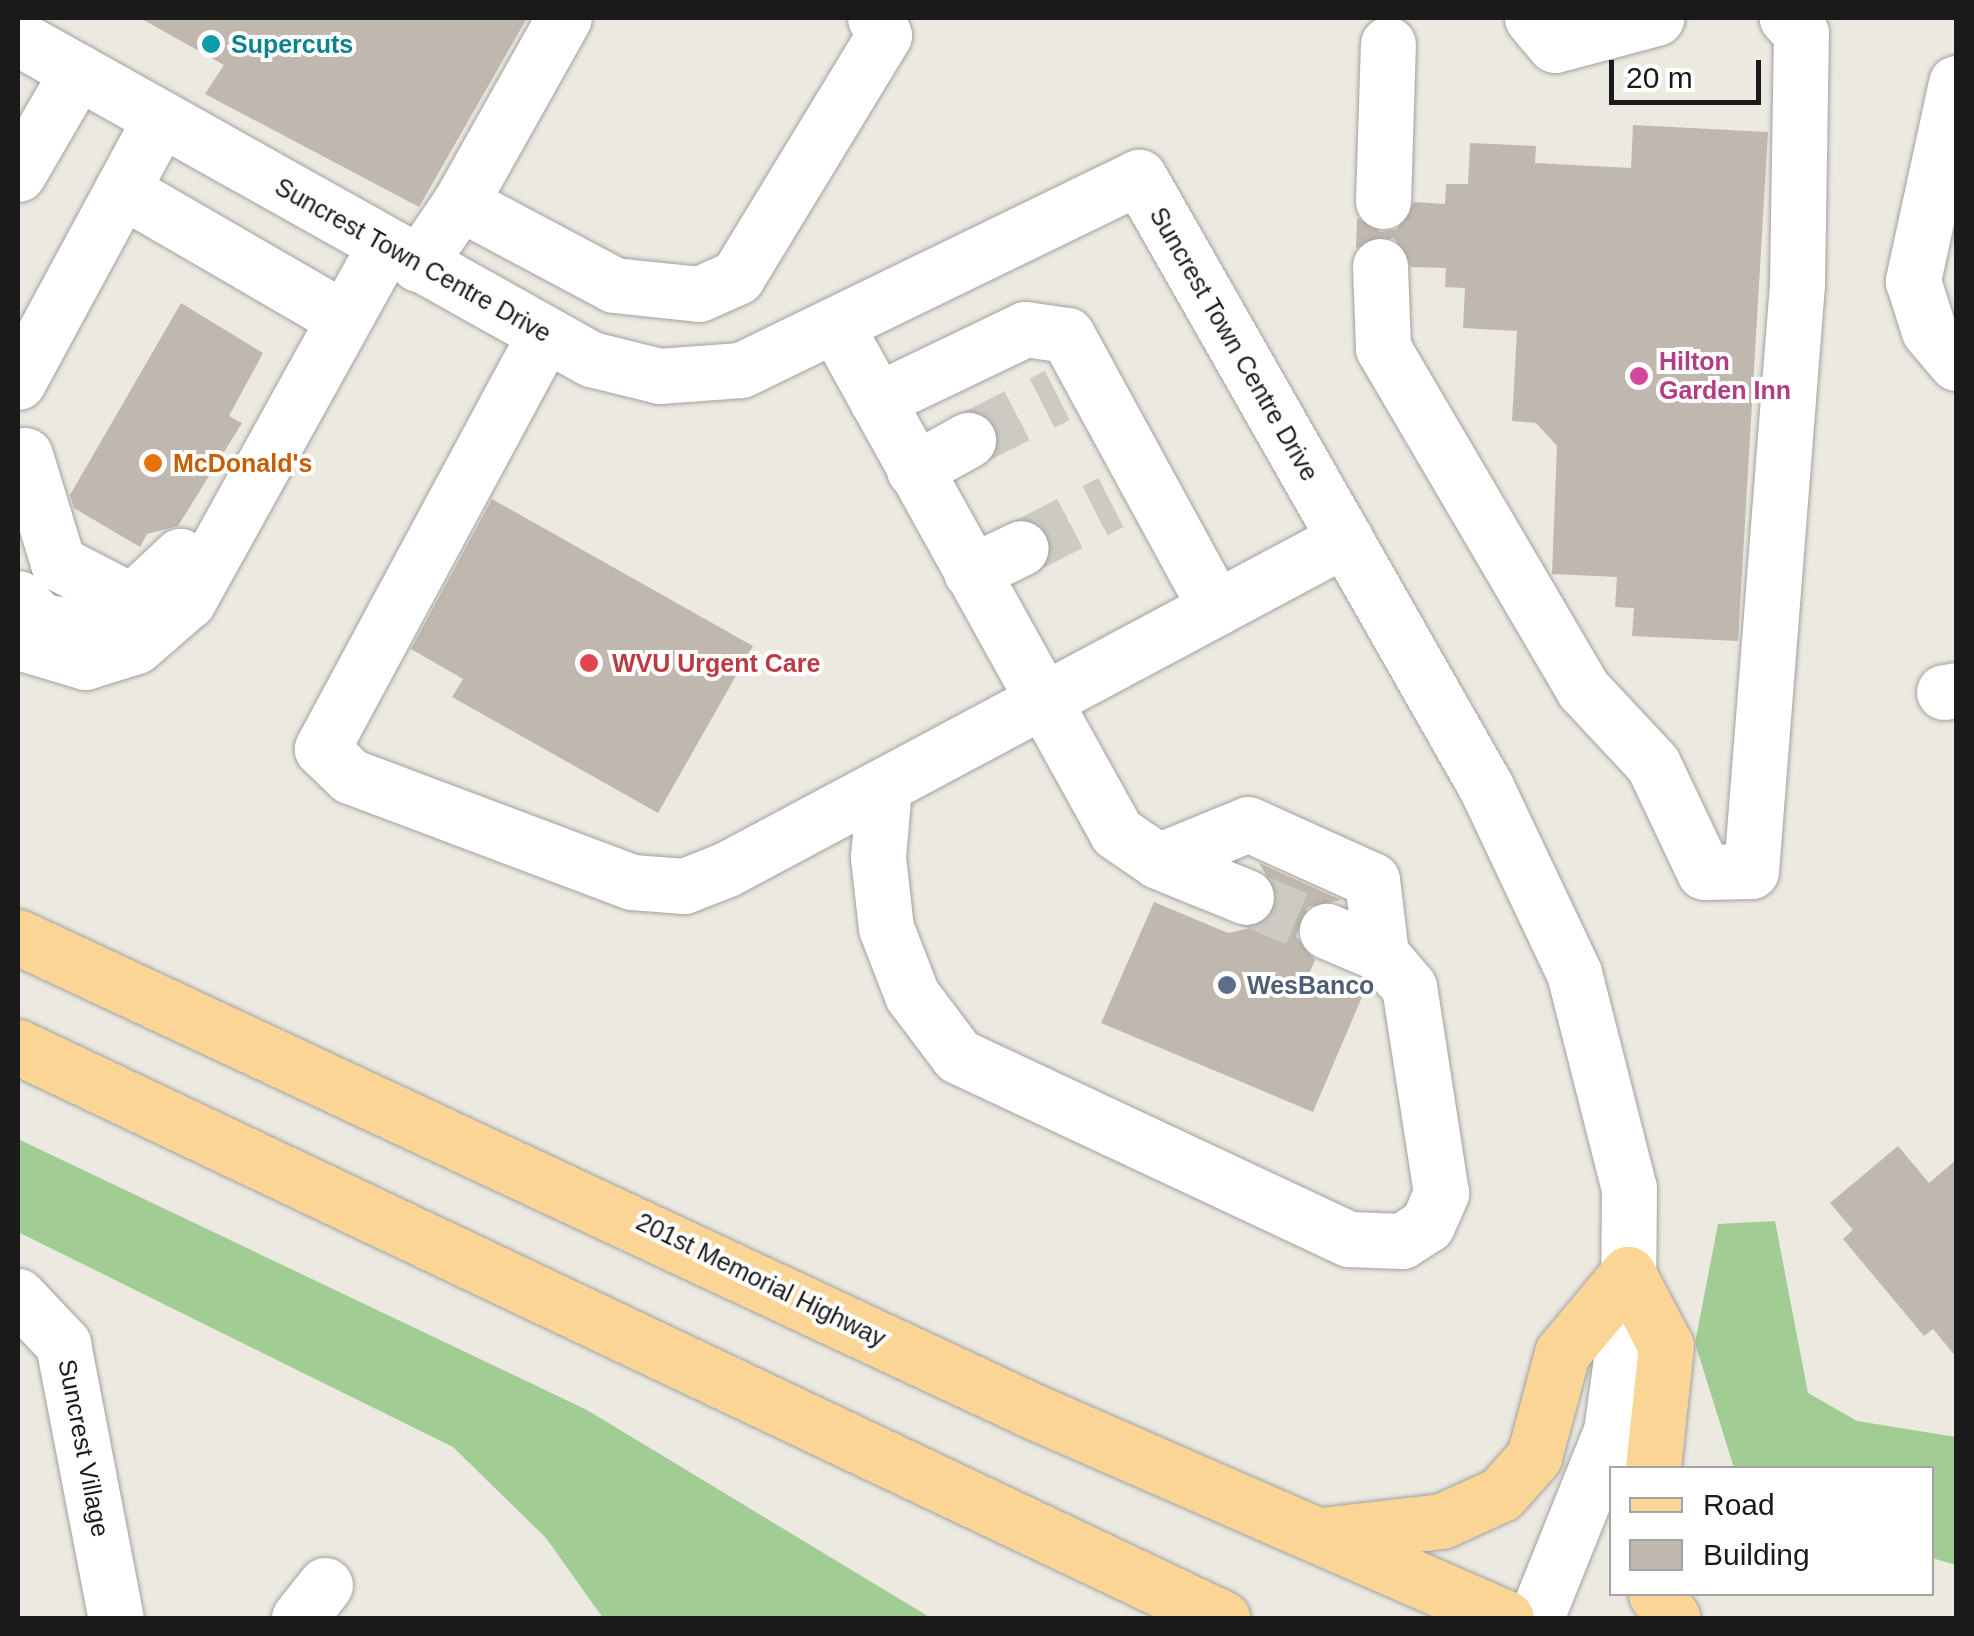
<!DOCTYPE html>
<style>
body{margin:0}
#map{position:relative;width:1974px;height:1636px;overflow:hidden;background:#ece9e0;font-family:Arial,sans-serif}
div>[style]{position:absolute}
[style*='--x']{left:calc(var(--x)*1px);top:calc(var(--y)*1px);width:calc(var(--w)*1px);rotate:calc(var(--a)*1deg)}
.forest>*{inset:0;background:#a1cc94}
.building>*{inset:0;background:#c0b8af}
.minor-tunnel>*{height:55px;margin-top:-27.5px;transform-origin:0;background:repeating-linear-gradient(90deg,#cccac2 0 55px,transparent 0 83px)}
.roads{filter:drop-shadow(0 0 2px #a1a1a1) drop-shadow(0 0 2px #a1a1a1)}
.minor>*{height:55px;margin:-27.5px;padding:0 27.5px;transform-origin:27.5px;border-radius:27.5px;background:#fff}
.major>*{height:55px;margin:-27.5px;padding:0 27.5px;transform-origin:27.5px;border-radius:27.5px;background:#fbd595}
.dots>*{width:28px;height:28px;translate:-50% -50%;box-sizing:border-box;border:5px solid #fff;border-radius:50%}
span{translate:-50% -50%;white-space:nowrap;text-align:center;line-height:1.15;-webkit-text-stroke:8px #fff;paint-order:stroke}
.culture-label{font-size:25px;color:#0d838f;font-weight:700}
.left{translate:0 -50%;text-align:left}
.street-label{font-size:25px;color:#1a1a1a}
.hotel-label{font-size:25px;color:#b23c85;font-weight:700}
.food-label{font-size:25px;color:#c56008;font-weight:700}
.health-label{font-size:25px;color:#be3a42;font-weight:700}
.service-label{font-size:25px;color:#4e5e75;font-weight:700}
.frame{position:absolute;inset:0;border:20px solid #1a1a1a;pointer-events:none}
.legend{position:absolute;left:1609px;top:1466px;width:325px;height:130px;box-sizing:border-box;background:#fff;border:2px solid #a3a3a3;margin:0;padding:12px 18px;list-style:none;font-size:30px;color:#1a1a1a}
.legend li{display:flex;align-items:center;gap:20px;height:50px}
.legend b{width:50px;border:2px solid #a3a3a3}
.scale{position:absolute;left:1609px;top:60px;width:152px;height:45px;box-sizing:border-box;border:5px solid #1a1a1a;border-top:0;padding-left:12px;font-size:30px;line-height:35px;white-space:nowrap;color:#1a1a1a;-webkit-text-stroke:8px #fff;paint-order:stroke}
</style>
<div id="map">
<div class="forest">
<div style="clip-path:polygon(18px 1139px,587px 1410px,931px 1618px,603px 1618px,546px 1538px,453px 1447px,18px 1232px)"></div>
<div style="clip-path:polygon(1775px 1221px,1808px 1393px,1857px 1421px,1956px 1437px,1956px 1565px,1932px 1558px,1932px 1468px,1734px 1468px,1695px 1343px,1718px 1224px)"></div>
</div>
<div class="building">
<div style="clip-path:polygon(140px 18px,527px 18px,419px 207px,205px 94px,224px 65px)"></div>
<div style="clip-path:polygon(1633px 125px,1768px 132px,1738px 641px,1632px 636px,1634px 608px,1615px 607px,1617px 577px,1552px 574px,1557px 446px,1536px 423px,1512px 421px,1517px 331px,1463px 328px,1465px 288px,1445px 287px,1446px 268px,1411px 267px,1394px 238px,1356px 248px,1357px 218px,1381px 232px,1397px 229px,1414px 202px,1445px 204px,1446px 184px,1468px 184px,1470px 143px,1536px 146px,1535px 163px,1631px 168px)"></div>
<div style="clip-path:polygon(181px 303px,263px 353px,229px 416px,242px 423px,178px 526px,147px 534px,140px 547px,74px 508px,70px 495px)"></div>
<div style="clip-path:polygon(492px 499px,753px 646px,658px 813px,452px 697px,463px 679px,411px 649px)"></div>
<div style="clip-path:polygon(1259px 863px,1341px 900px,1308px 907px,1296px 936px,1315px 960px,1309px 974px,1362px 997px,1313px 1112px,1101px 1023px,1154px 902px,1228px 933px,1251px 928px,1266px 921px,1277px 894px)"></div>
<div style="clip-path:polygon(1898px 1146px,1929px 1183px,1956px 1160px,1956px 1357px,1933px 1329px,1924px 1336px,1843px 1239px,1853px 1230px,1830px 1203px)"></div>
</div>
<div class="minor-tunnel">
<div style="--x:968;--y:440;--w:100;--a:-26.8"></div>
<div style="--x:1021;--y:548;--w:101;--a:-27.1"></div>
<div style="--x:1246;--y:897;--w:88;--a:22.8"></div>
</div>
<div class="roads">
<div class="minor">
<div style="--x:1532;--y:18;--w:35;--a:50"></div>
<div style="--x:1555;--y:45;--w:105;--a:-15"></div>
<div style="--x:18;--y:38;--w:657;--a:29.26"></div>
<div style="--x:591;--y:359;--w:70;--a:14"></div>
<div style="--x:659;--y:376;--w:82;--a:-4.2"></div>
<div style="--x:741;--y:370;--w:442;--a:-25.9"></div>
<div style="--x:1139;--y:177;--w:702;--a:60.37"></div>
<div style="--x:1486;--y:787;--w:206;--a:64.7"></div>
<div style="--x:1574;--y:973;--w:222;--a:75.7"></div>
<div style="--x:1629;--y:1188;--w:121;--a:90.5"></div>
<div style="--x:1628;--y:1309;--w:123;--a:97.9"></div>
<div style="--x:1611;--y:1431;--w:201;--a:111.9"></div>
<div style="--x:1956;--y:83;--w:203;--a:102.3"></div>
<div style="--x:1913;--y:281;--w:52;--a:72.3"></div>
<div style="--x:1929;--y:331;--w:42;--a:49.8"></div>
<div style="--x:18;--y:174;--w:119;--a:-59.8"></div>
<div style="--x:122;--y:190;--w:253;--a:30.1"></div>
<div style="--x:1383;--y:201;--w:157;--a:-88.2"></div>
<div style="--x:460;--y:203;--w:212;--a:-60.7"></div>
<div style="--x:418;--y:264;--w:74;--a:-55.5"></div>
<div style="--x:460;--y:203;--w:174;--a:28"></div>
<div style="--x:614;--y:285;--w:85;--a:6"></div>
<div style="--x:699;--y:294;--w:42;--a:-24.1"></div>
<div style="--x:737;--y:277;--w:283;--a:-58.7"></div>
<div style="--x:884;--y:35;--w:19;--a:-118"></div>
<div style="--x:1380;--y:266;--w:82;--a:87.9"></div>
<div style="--x:1383;--y:348;--w:395;--a:59.6"></div>
<div style="--x:1583;--y:689;--w:103;--a:47"></div>
<div style="--x:1653;--y:764;--w:119;--a:64.7"></div>
<div style="--x:1704;--y:872;--w:47;--a:-1.2"></div>
<div style="--x:1751;--y:871;--w:589;--a:-85.52"></div>
<div style="--x:1797;--y:284;--w:251;--a:-89.1"></div>
<div style="--x:1801;--y:33;--w:21;--a:-133"></div>
<div style="--x:836;--y:326;--w:85;--a:61"></div>
<div style="--x:877;--y:400;--w:164;--a:-25.6"></div>
<div style="--x:1025;--y:329;--w:42;--a:8.1"></div>
<div style="--x:1067;--y:335;--w:311;--a:61.4"></div>
<div style="--x:545;--y:334;--w:471;--a:118.3"></div>
<div style="--x:322;--y:749;--w:39;--a:44"></div>
<div style="--x:350;--y:776;--w:301;--a:20.6"></div>
<div style="--x:632;--y:882;--w:52;--a:4.4"></div>
<div style="--x:684;--y:886;--w:46;--a:-21.6"></div>
<div style="--x:727;--y:869;--w:701;--a:-28.1"></div>
<div style="--x:18;--y:382;--w:300;--a:-61.6"></div>
<div style="--x:877;--y:400;--w:494;--a:61"></div>
<div style="--x:1116;--y:832;--w:51;--a:34.6"></div>
<div style="--x:1158;--y:861;--w:95;--a:22.2"></div>
<div style="--x:25;--y:455;--w:113;--a:73"></div>
<div style="--x:58;--y:563;--w:83;--a:27.2"></div>
<div style="--x:914;--y:470;--w:62;--a:-29.1"></div>
<div style="--x:971;--y:572;--w:55;--a:-25.6"></div>
<div style="--x:18;--y:598;--w:33;--a:45"></div>
<div style="--x:41;--y:621;--w:31;--a:9"></div>
<div style="--x:72;--y:626;--w:65;--a:-22.6"></div>
<div style="--x:132;--y:601;--w:66;--a:-43.2"></div>
<div style="--x:18;--y:642;--w:70;--a:16.6"></div>
<div style="--x:85;--y:662;--w:53;--a:-17.4"></div>
<div style="--x:136;--y:646;--w:69;--a:-40.9"></div>
<div style="--x:188;--y:601;--w:406;--a:-61"></div>
<div style="--x:1944;--y:692;--w:12;--a:-9"></div>
<div style="--x:884;--y:787;--w:70;--a:94.9"></div>
<div style="--x:878;--y:857;--w:71;--a:83.6"></div>
<div style="--x:886;--y:928;--w:72;--a:68.8"></div>
<div style="--x:912;--y:995;--w:76;--a:53"></div>
<div style="--x:958;--y:1056;--w:432;--a:25.1"></div>
<div style="--x:1349;--y:1239;--w:53;--a:2.2"></div>
<div style="--x:1402;--y:1241;--w:30;--a:-33"></div>
<div style="--x:1427;--y:1225;--w:35;--a:-66"></div>
<div style="--x:1441;--y:1193;--w:208;--a:-98.8"></div>
<div style="--x:1409;--y:987;--w:43;--a:-130.3"></div>
<div style="--x:1381;--y:954;--w:59;--a:-156.9"></div>
<div style="--x:1158;--y:861;--w:97;--a:-22.3"></div>
<div style="--x:1248;--y:824;--w:136;--a:24.3"></div>
<div style="--x:1372;--y:880;--w:75;--a:83.1"></div>
<div style="--x:18;--y:1296;--w:66;--a:46.8"></div>
<div style="--x:63;--y:1344;--w:279;--a:79.1"></div>
<div style="--x:299;--y:1618;--w:42;--a:-51.8"></div>
</div>
<div class="major">
<div style="--x:18;--y:937;--w:1122;--a:25.04"></div>
<div style="--x:1035;--y:1412;--w:514;--a:23.62"></div>
<div style="--x:18;--y:1047;--w:1333;--a:25.37"></div>
<div style="--x:1321;--y:1535;--w:122;--a:-6.6"></div>
<div style="--x:1442;--y:1521;--w:65;--a:-24.6"></div>
<div style="--x:1501;--y:1494;--w:50;--a:-48.3"></div>
<div style="--x:1534;--y:1457;--w:108;--a:-74.9"></div>
<div style="--x:1562;--y:1353;--w:103;--a:-50.1"></div>
<div style="--x:1628;--y:1274;--w:81;--a:62.2"></div>
<div style="--x:1666;--y:1346;--w:123;--a:96.1"></div>
<div style="--x:1656;--y:1594;--w:29;--a:55"></div>
</div>
</div>
<div class="dots">
<div style="left:211px;top:44px;background:#0f9aa8"></div>
<div style="left:1639px;top:376px;background:#d1479c"></div>
<div style="left:153px;top:463px;background:#e8710a"></div>
<div style="left:589px;top:663px;background:#e0444e"></div>
<div style="left:1227px;top:985px;background:#5c6f8a"></div>
</div>
<div class="culture-label">
<span class="left" style="left:231px;top:44px">Supercuts</span>
</div>
<div class="street-label">
<span style="left:413px;top:260px;rotate:29deg">Suncrest Town Centre Drive</span>
<span style="left:1234px;top:344px;rotate:60deg">Suncrest Town Centre Drive</span>
<span style="left:761px;top:1280px;rotate:26deg">201st Memorial Highway</span>
<span style="left:84px;top:1448px;rotate:79deg">Suncrest Village</span>
</div>
<div class="hotel-label">
<span class="left" style="left:1659px;top:376px">Hilton<br>Garden Inn</span>
</div>
<div class="food-label">
<span class="left" style="left:173px;top:463px">McDonald's</span>
</div>
<div class="health-label">
<span class="left" style="left:612px;top:663px">WVU Urgent Care</span>
</div>
<div class="service-label">
<span class="left" style="left:1247px;top:985px">WesBanco</span>
</div>
<div class="frame"></div>
<ul class="legend">
<li><b style="height:12px;background:#fbd595"></b>Road</li>
<li><b style="height:28px;background:#c0b8af"></b>Building</li>
</ul>
<div class="scale">20 m</div>
</div>
